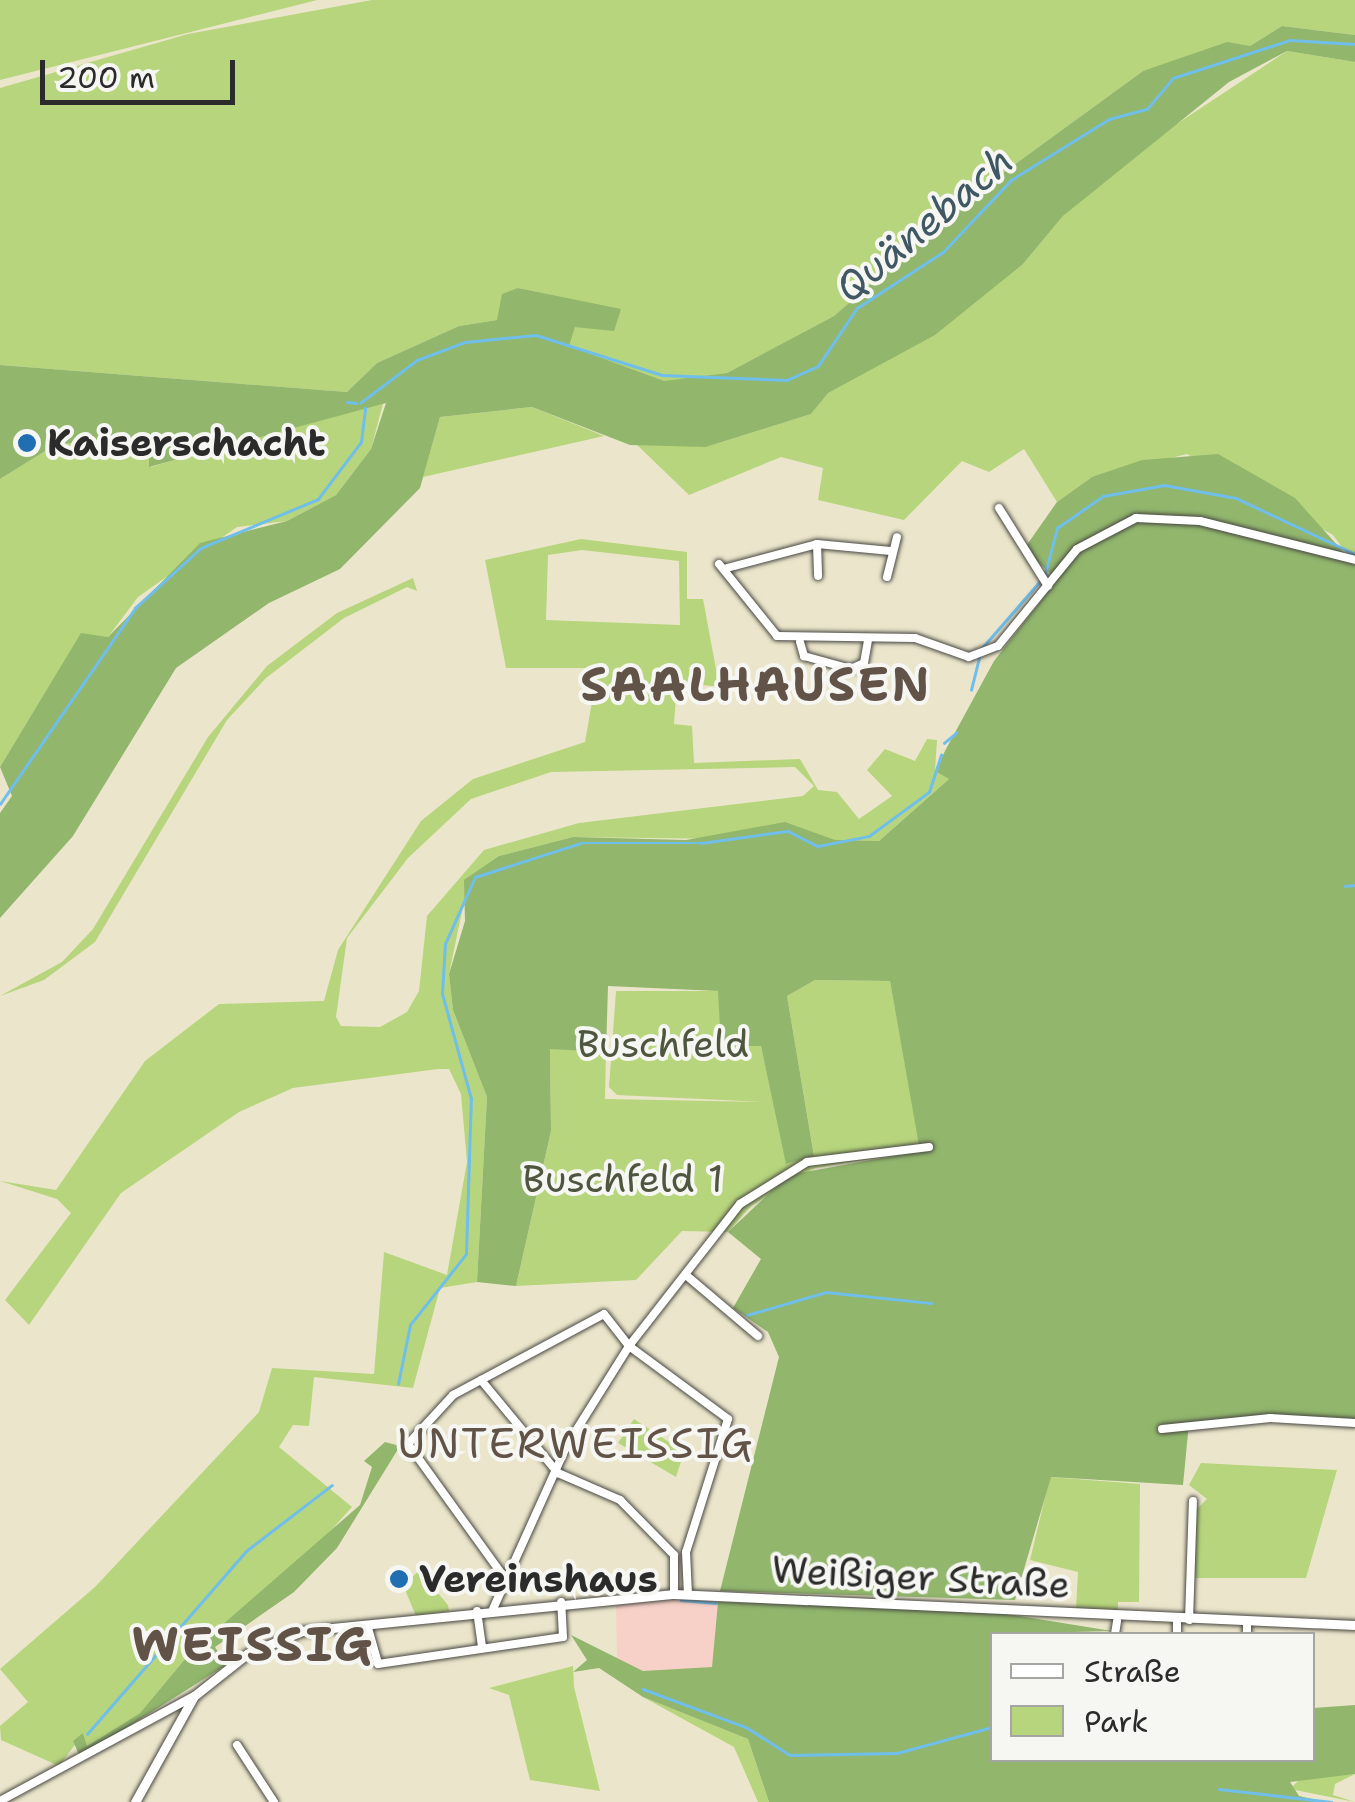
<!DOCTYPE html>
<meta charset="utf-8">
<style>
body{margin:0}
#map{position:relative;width:1355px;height:1802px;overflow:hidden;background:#ebe6cb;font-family:"Shantell Sans",sans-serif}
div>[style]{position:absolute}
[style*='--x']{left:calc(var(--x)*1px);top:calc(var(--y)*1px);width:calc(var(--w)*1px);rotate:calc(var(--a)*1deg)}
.built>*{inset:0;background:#f7d1c7}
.green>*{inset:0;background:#b7d57c}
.forest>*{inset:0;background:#91b66c}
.stream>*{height:2.5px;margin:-1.25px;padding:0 1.25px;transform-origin:1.25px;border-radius:1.25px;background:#70beea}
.roads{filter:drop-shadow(0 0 2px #484743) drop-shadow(0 0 2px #484743)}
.minor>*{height:8px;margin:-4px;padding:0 4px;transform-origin:4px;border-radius:4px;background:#fff}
.tertiary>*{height:9px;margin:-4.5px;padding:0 4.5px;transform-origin:4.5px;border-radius:4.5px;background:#fff}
.dots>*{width:28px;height:28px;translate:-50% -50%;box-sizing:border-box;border:5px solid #f6f6f2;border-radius:50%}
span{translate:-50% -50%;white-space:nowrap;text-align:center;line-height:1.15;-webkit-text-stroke:8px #f6f6f2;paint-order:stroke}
.poi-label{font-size:38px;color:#2b2b2b;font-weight:700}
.left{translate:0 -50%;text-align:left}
.park-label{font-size:38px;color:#4e563f}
.street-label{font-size:38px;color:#2b2b2b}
.water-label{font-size:40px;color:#405764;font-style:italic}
.quarter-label{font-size:42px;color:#625349;letter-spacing:2.5px}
.district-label{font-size:48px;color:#625349;font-weight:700;letter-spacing:2.5px}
.legend{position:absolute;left:990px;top:1632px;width:325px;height:130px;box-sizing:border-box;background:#f6f6f2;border:2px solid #a5a5a2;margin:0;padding:12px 18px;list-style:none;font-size:30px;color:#2b2b2b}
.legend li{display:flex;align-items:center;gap:20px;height:50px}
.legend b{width:50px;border:2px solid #a5a5a2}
.scale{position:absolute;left:40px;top:60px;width:195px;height:45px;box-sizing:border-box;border:5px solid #2b2b2b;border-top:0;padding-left:12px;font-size:30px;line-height:35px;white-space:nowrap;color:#2b2b2b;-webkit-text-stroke:8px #f6f6f2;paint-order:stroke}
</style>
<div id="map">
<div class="built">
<div style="clip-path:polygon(672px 1598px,718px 1602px,715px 1630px,735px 1696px,617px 1663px,616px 1601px)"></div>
</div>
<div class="green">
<div style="clip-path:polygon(0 0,317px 0,0 80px)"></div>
<div style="clip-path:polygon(372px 0,1355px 0,1355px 35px,1282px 26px,1250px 46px,1143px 71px,974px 194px,834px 316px,727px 373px,664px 382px,568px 346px,575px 327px,621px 310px,518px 288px,497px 320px,459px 326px,377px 363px,347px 392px,0 365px,0 88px,188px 34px)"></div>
<div style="clip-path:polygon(1287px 51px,1355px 62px,1355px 565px,1333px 535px,1187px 454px,1092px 477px,1057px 502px,1024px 449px,989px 472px,962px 461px,904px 520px,818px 500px,823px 468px,781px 457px,689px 495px,634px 442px,706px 447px,811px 414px,827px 393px,1023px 264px,1063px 216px,1151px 141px)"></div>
<div style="clip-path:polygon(384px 400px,371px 449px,336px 495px,287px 521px,237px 527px,138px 597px,108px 637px,81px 634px,0 767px,0 479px,55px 445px,115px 438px,150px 451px,151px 467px)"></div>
<div style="clip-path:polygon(532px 407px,604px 436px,423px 477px,440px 417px)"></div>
<div style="clip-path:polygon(evenodd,581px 539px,687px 552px,687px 599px,703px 599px,716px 669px,736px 688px,677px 683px,674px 724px,692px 726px,694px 763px,800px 759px,818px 790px,837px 792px,859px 819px,892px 796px,867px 770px,885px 749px,915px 761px,927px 739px,937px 740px,935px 771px,950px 778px,879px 841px,573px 837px,499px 856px,467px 887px,449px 974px,453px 1010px,487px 1097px,477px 1282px,440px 1288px,413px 1388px,314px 1377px,309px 1426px,293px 1425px,279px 1447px,352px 1507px,317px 1546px,190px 1653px,140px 1713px,87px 1746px,83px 1734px,59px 1766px,1px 1740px,0 1726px,28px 1702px,0 1669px,95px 1587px,259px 1412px,272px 1368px,374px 1374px,384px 1252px,447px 1275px,467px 1162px,461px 1094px,449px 1069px,438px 1069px,293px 1088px,239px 1112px,121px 1193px,29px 1325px,5px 1300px,71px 1213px,57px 1199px,0 1181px,56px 1190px,145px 1061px,219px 1004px,324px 1001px,338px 950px,421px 821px,473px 779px,585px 742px,596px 679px,585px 668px,506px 668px,485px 560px,581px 539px,582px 550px,679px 561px,680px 625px,546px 620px,548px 555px,582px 550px,581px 539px,795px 767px,814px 786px,803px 796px,579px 823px,484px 850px,427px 916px,419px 991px,407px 1012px,380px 1027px,341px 1026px,336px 1017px,347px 938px,408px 858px,471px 799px,551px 772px,795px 767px)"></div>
<div style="clip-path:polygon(413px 578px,417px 591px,407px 587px,344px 618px,266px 678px,227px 720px,95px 942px,44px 980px,0 996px,62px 962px,93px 929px,208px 737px,267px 666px,337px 613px)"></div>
<div style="clip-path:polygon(815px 980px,890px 981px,921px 1151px,815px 1168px,751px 1206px,728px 1232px,682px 1231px,636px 1280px,516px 1286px,551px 1131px,550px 1048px,606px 1052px,605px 1099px,765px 1102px,617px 1095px,609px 1087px,616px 991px,718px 991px,761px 1046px,787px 1164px,814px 1155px,787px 996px)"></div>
<div style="clip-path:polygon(634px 1419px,684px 1452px,676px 1477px,618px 1443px)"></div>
<div style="clip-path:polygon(1201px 1463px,1337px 1470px,1306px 1578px,1195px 1578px,1192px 1514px,1207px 1499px,1189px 1485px)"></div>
<div style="clip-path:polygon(1050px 1477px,1140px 1484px,1139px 1602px,1118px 1602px,1118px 1616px,1076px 1608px,1078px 1572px,1030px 1560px)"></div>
<div style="clip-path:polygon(419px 1571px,448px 1605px,449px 1611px,416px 1616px,403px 1585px)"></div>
<div style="clip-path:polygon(573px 1666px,574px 1687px,600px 1791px,530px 1780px,509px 1695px,489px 1688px)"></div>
<div style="clip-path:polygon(643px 1697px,748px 1739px,769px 1802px,758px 1802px,734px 1747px)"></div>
<div style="clip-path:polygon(1355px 1774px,1335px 1784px,1333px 1795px,1355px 1802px,1290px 1789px,1301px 1778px)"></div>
</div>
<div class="forest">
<div style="clip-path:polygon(1282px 26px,1355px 35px,1355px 62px,1287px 51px,1229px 82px,1063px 216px,1023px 264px,935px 335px,828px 393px,811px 414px,706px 447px,630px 445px,532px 407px,440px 417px,420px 488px,340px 569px,269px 603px,176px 668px,73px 836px,0 918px,0 813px,12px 796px,0 767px,81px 633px,108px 637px,200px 543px,287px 521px,336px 495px,371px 449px,386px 403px,149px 467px,149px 451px,115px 438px,55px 445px,0 479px,0 365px,347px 392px,377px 363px,459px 326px,497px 320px,502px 294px,518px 288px,621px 309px,614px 331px,575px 327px,569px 346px,664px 381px,727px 373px,834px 316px,974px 194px,1143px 71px,1227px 42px,1250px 46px)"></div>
<div style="clip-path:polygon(1218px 454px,1295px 498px,1355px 565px,1355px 1419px,1189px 1423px,1183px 1485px,1051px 1477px,1015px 1600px,720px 1591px,779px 1357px,768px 1332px,733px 1308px,761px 1259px,728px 1232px,789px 1175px,920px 1151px,890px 981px,815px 980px,787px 996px,814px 1156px,786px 1164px,761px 1046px,721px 1046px,718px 991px,608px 986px,606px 1052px,550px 1049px,551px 1131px,516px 1286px,477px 1282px,487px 1097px,453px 1010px,449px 974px,465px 921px,464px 880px,499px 856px,573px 837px,686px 840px,785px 822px,835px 840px,879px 841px,949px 779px,935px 771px,946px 749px,994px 661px,1057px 580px,1024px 549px,1057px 502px,1092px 477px,1142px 460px)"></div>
<div style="clip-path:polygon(385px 1442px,400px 1446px,337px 1548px,294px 1592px,215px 1647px,226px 1665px,80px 1757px,73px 1741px,83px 1733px,87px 1746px,140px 1713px,190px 1653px,360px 1505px,372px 1467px,364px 1461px)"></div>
<div style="clip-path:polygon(718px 1602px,970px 1608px,1112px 1631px,992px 1634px,992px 1760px,1312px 1760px,1313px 1708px,1355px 1705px,1355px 1774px,1290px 1782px,1299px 1796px,1326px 1802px,769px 1802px,748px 1739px,643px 1697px,599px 1668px,573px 1672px,587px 1660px,571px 1635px,643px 1671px,712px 1667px)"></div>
</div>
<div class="stream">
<div style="--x:347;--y:402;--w:9;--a:6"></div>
<div style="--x:360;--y:403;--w:71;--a:-37"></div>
<div style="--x:417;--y:360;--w:51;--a:-20.6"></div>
<div style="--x:465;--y:342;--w:71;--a:-5.6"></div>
<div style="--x:536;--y:335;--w:132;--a:17.6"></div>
<div style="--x:662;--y:375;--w:125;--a:2.3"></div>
<div style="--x:787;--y:380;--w:34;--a:-24"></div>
<div style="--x:818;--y:366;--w:70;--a:-56.1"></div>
<div style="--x:857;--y:308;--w:103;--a:-33.1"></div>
<div style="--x:943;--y:252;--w:99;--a:-46.6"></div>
<div style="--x:1011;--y:180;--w:115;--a:-31.9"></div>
<div style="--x:1109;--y:119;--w:39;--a:-15"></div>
<div style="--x:1147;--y:109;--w:40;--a:-50"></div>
<div style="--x:1173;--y:78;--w:123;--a:-18"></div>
<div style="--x:1290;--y:40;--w:65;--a:3.5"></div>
<div style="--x:1045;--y:574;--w:48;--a:-75.4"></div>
<div style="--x:1057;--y:528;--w:56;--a:-34.8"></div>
<div style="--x:1103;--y:496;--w:62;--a:-10.2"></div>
<div style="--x:1164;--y:485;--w:73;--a:10.2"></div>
<div style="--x:1236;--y:498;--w:132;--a:25.2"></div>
<div style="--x:981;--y:649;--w:91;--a:-49"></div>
<div style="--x:971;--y:690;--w:34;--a:-76"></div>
<div style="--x:944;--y:743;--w:16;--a:-40"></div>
<div style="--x:0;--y:804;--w:238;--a:-55.4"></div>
<div style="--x:135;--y:608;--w:89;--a:-42.3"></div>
<div style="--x:201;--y:548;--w:127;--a:-22.7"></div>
<div style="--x:318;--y:499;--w:71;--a:-53"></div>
<div style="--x:361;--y:442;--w:34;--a:-83"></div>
<div style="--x:1345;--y:886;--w:10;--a:-6"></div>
<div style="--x:747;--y:1315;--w:82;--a:-16.2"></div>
<div style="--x:826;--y:1292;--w:106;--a:6"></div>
<div style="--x:398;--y:1384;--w:60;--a:-78.5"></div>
<div style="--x:410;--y:1325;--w:90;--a:-51.7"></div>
<div style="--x:466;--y:1254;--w:155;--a:-88.2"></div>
<div style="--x:471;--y:1099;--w:109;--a:-105.4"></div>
<div style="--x:442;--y:994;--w:50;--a:-86.6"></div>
<div style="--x:445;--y:944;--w:73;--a:-65.9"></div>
<div style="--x:475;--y:877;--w:111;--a:-17.8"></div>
<div style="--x:581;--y:843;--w:120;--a:0"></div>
<div style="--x:701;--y:843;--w:88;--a:-7.9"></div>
<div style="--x:788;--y:831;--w:34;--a:27"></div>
<div style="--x:818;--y:846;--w:52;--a:-11.1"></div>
<div style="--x:869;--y:836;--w:74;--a:-36.3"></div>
<div style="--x:929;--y:792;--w:39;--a:-72"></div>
<div style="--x:681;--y:1600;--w:35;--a:5"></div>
<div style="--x:643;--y:1689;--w:110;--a:20.3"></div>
<div style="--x:746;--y:1727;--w:52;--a:32.5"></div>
<div style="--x:790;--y:1755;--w:107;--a:-1.1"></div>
<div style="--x:897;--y:1753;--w:98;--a:-15.3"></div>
<div style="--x:87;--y:1734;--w:242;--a:-49"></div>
<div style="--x:246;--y:1551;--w:108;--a:-37.5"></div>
<div style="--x:1219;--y:1789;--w:113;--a:6.6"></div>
</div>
<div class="roads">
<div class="minor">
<div style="--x:999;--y:508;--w:92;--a:57.9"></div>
<div style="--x:817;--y:544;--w:32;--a:88"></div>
<div style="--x:719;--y:564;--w:92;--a:51.1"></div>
<div style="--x:777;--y:636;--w:138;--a:0.8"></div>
<div style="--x:915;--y:638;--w:57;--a:19.4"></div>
<div style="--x:969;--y:657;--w:31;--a:-21"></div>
<div style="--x:998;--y:646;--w:125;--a:-50.8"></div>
<div style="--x:1077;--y:549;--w:67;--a:-27.7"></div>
<div style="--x:1136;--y:518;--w:64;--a:2.7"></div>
<div style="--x:1200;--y:521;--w:160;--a:14.1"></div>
<div style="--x:727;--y:568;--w:93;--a:-14.9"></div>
<div style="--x:817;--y:544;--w:74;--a:5.4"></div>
<div style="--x:887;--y:577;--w:41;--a:-76"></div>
<div style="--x:800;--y:642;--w:15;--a:74"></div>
<div style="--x:804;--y:656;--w:49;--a:15.5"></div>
<div style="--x:851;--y:669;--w:14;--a:-25"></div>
<div style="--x:864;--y:663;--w:22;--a:-80"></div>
<div style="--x:687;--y:1276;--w:93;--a:40.2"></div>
<div style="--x:481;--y:1380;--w:121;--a:50.4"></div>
<div style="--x:558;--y:1473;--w:68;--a:23.5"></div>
<div style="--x:620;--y:1500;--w:77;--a:45.5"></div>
<div style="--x:1162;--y:1429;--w:109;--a:-5.8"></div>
<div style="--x:1270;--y:1418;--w:85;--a:3.4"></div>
<div style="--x:674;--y:1555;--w:39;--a:90"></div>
<div style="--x:504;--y:1577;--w:164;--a:-125.8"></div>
<div style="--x:408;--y:1444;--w:67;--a:-47.4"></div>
<div style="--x:453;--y:1395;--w:171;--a:-28.2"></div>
<div style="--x:604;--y:1314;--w:41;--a:52"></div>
<div style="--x:629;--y:1346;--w:123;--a:36.4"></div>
<div style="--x:728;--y:1419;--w:139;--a:107.5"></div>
<div style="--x:686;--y:1552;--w:42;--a:87.3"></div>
<div style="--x:493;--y:1609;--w:180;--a:-65.7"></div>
<div style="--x:567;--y:1445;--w:117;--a:-57.9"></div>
<div style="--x:629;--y:1346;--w:180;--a:-52"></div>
<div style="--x:740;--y:1204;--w:79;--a:-32.1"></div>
<div style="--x:807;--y:1162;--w:123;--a:-7"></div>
<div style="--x:477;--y:1611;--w:37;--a:82"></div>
<div style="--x:1189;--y:1620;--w:119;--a:-88.1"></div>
<div style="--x:1177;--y:1621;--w:13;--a:90"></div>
<div style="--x:368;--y:1628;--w:37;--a:74"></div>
<div style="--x:378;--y:1664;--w:187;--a:-8.3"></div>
<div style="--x:563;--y:1637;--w:35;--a:-93"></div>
<div style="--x:1115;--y:1634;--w:13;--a:-81"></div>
<div style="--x:1247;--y:1634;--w:13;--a:-90"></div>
<div style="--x:237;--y:1745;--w:68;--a:57"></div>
<div style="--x:0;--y:1801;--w:221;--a:-28.4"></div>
</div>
<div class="tertiary">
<div style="--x:135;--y:1802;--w:121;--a:-60.9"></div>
<div style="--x:194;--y:1696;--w:68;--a:-38.4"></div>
<div style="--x:247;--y:1654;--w:60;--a:-22.7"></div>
<div style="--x:302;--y:1631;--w:374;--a:-5.7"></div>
<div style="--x:674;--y:1594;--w:682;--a:2.61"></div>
</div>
</div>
<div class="dots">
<div style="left:27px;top:443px;background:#1f6fb2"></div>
<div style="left:399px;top:1579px;background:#1f6fb2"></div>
</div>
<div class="poi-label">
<span class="left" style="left:47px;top:443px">Kaiserschacht</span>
<span class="left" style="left:419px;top:1579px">Vereinshaus</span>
</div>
<div class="park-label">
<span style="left:663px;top:1044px">Buschfeld</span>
<span style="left:623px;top:1179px">Buschfeld 1</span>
</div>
<div class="street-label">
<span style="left:921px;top:1577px;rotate:3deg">Weißiger Straße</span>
</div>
<div class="water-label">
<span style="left:924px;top:224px;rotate:-40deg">Quänebach</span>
</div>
<div class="quarter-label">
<span style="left:576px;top:1443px">UNTERWEISSIG</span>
</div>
<div class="district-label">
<span style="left:756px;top:685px">SAALHAUSEN</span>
<span style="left:253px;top:1645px">WEISSIG</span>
</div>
<ul class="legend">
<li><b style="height:12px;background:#fff"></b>Straße</li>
<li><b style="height:28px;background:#b7d57c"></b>Park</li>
</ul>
<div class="scale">200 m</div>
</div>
